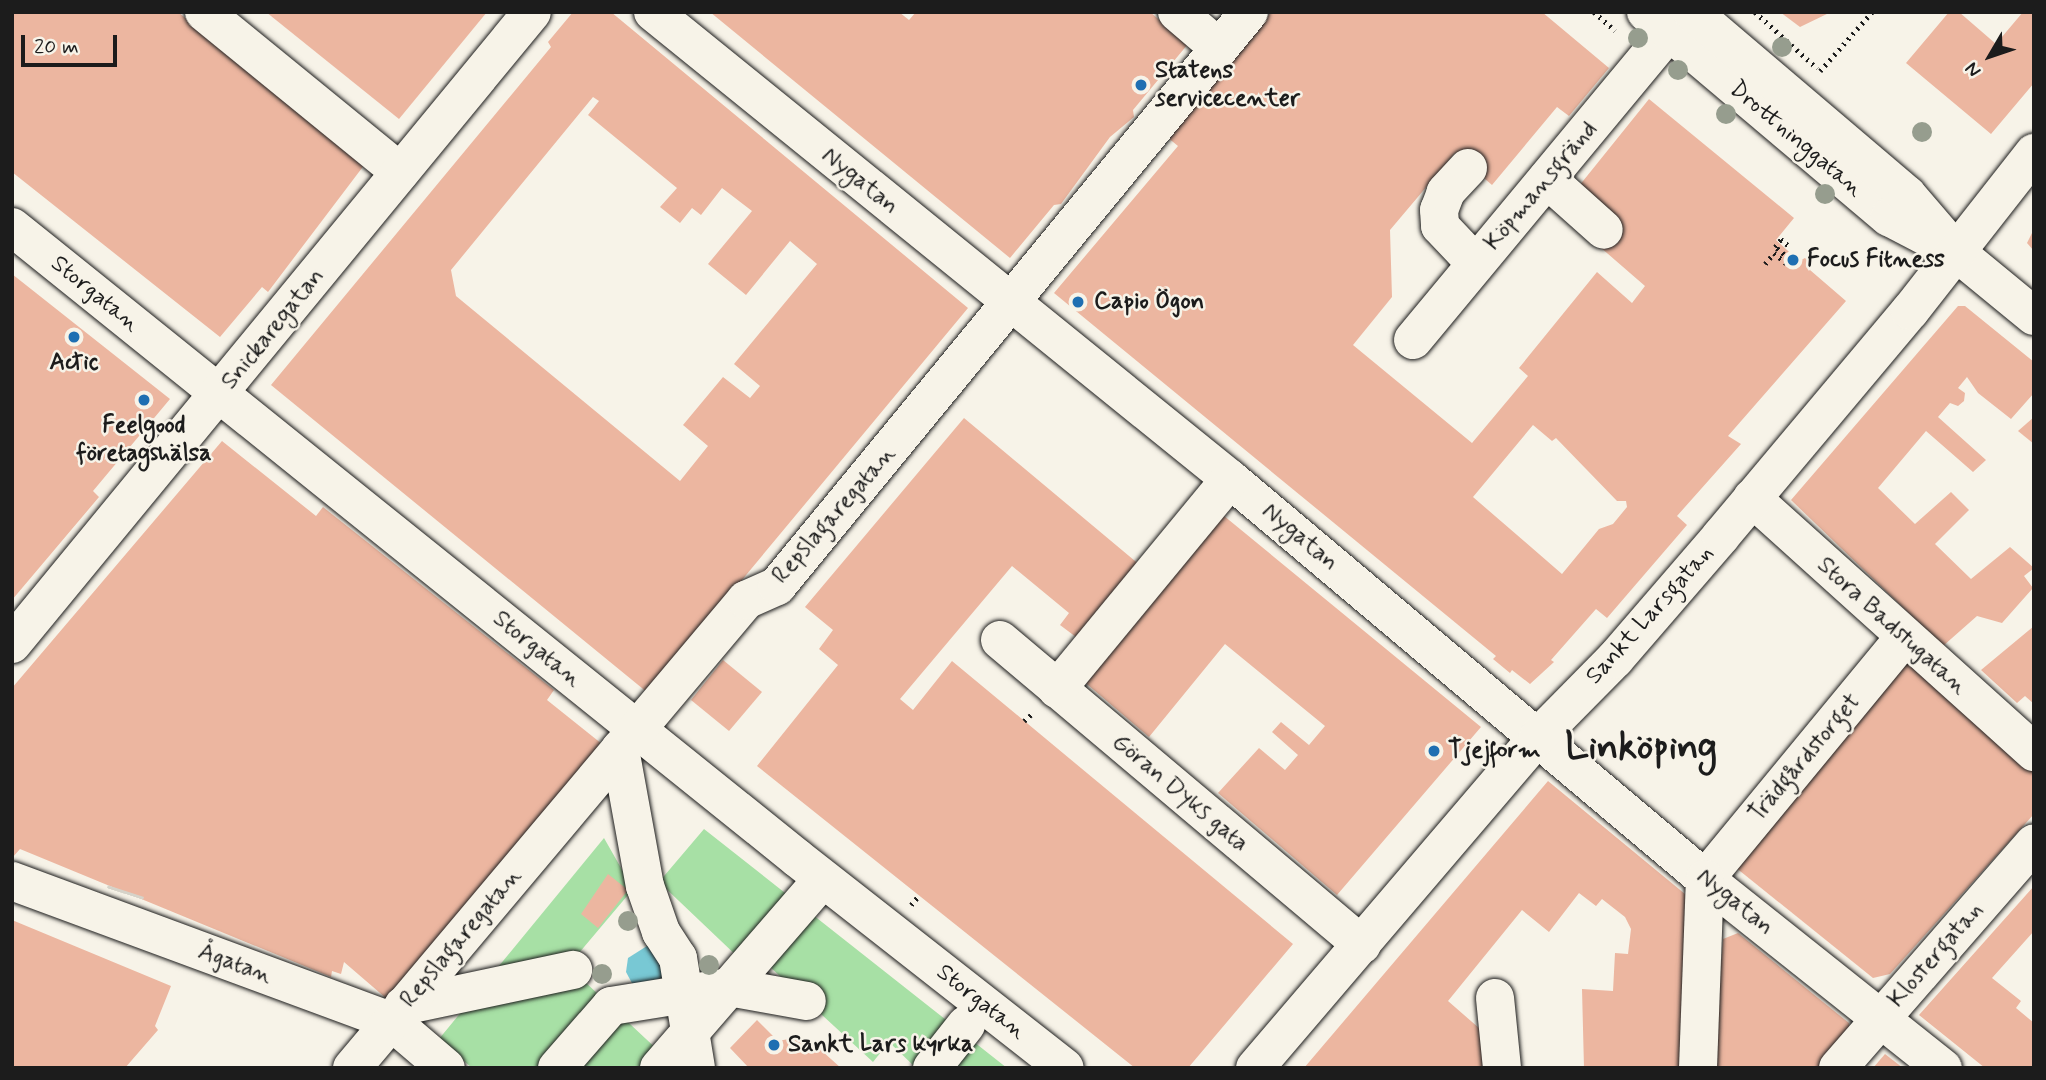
<!DOCTYPE html>
<meta charset="utf-8">
<style>
body{margin:0}
#map{position:relative;width:2046px;height:1080px;overflow:hidden;background:#f7f3e8;font-family:Mynerve,sans-serif}
div>[style]{position:absolute}
[style*='--x']{left:calc(var(--x)*1px);top:calc(var(--y)*1px);width:calc(var(--w)*1px);rotate:calc(var(--a)*1deg)}
.green>*{inset:0;background:#a7e0a5}
.water>*{inset:0;background:#78c8d4}
.building>*{inset:0;background:#ecb6a0}
.minor-tunnel>*{height:38px;margin-top:-19px;transform-origin:0;background:repeating-linear-gradient(90deg,#d6d3c9 0 38px,transparent 0 57px)}
.path>*{height:4.5px;margin-top:-2.25px;transform-origin:0;background:repeating-linear-gradient(90deg,#1c1c1c 0 2px,transparent 0 7px)}
.roads{filter:drop-shadow(0 0 2px #1c1c1c) drop-shadow(0 0 2px #1c1c1c)}
.minor>*{height:38px;margin:-19px;padding:0 19px;transform-origin:19px;border-radius:19px;background:#f7f3e8}
.major>*{height:38px;margin:-19px;padding:0 19px;transform-origin:19px;border-radius:19px;background:#f7f3e8}
.trees>*{width:20px;height:20px;margin:-10px;border-radius:50%;background:#969d8e}
.dots>*{width:19px;height:19px;translate:-50% -50%;box-sizing:border-box;border:4px solid #f7f3e8;border-radius:50%}
span{translate:-50% -50%;white-space:nowrap;text-align:center;line-height:1.15;-webkit-text-stroke:5px #f7f3e8;paint-order:stroke}
.poi-label{font-size:24px;color:#1c1c1c;font-weight:700}
.left{translate:0 -50%;text-align:left}
.street-label{font-size:24px;color:#1c1c1c}
.town-label{font-size:38px;color:#1c1c1c;font-weight:700}
.frame{position:absolute;inset:0;border:14px solid #1c1c1c;pointer-events:none}
.north{position:absolute;left:1955px;top:21px;width:70px;height:70px;-webkit-text-stroke:5px #f7f3e8;paint-order:stroke;rotate:231deg;font-size:19px;font-weight:700;line-height:28px;text-align:center;color:#1c1c1c}
.north::after{content:'';display:block;margin:auto;width:24px;height:32px;background:#1c1c1c;clip-path:polygon(50% 0,100% 100%,50% 72%,0 100%)}
.scale{position:absolute;left:21px;top:35px;width:96px;height:32px;box-sizing:border-box;border:4px solid #1c1c1c;border-top:0;padding-left:9px;font-size:21px;line-height:24px;white-space:nowrap;color:#1c1c1c;-webkit-text-stroke:5px #f7f3e8;paint-order:stroke}
</style>
<div id="map">
<div class="green">
<div style="clip-path:polygon(704px 829px,1007px 1068px,916px 1068px,889px 1042px,873px 1062px,757px 955px,741px 960px,659px 882px)"></div>
<div style="clip-path:polygon(604px 838px,633px 889px,568px 966px,677px 1068px,472px 1068px,439px 1039px)"></div>
</div>
<div class="water">
<div style="clip-path:polygon(647px 946px,654px 947px,670px 976px,633px 985px,626px 972px,628px 958px)"></div>
</div>
<div class="building">
<div style="clip-path:polygon(12px 12px,178px 12px,365px 164px,268px 292px,262px 287px,220px 337px,12px 172px)"></div>
<div style="clip-path:polygon(266px 12px,487px 12px,399px 119px)"></div>
<div style="clip-path:polygon(evenodd,573px 12px,611px 12px,968px 308px,648px 693px,271px 385px,551px 47px,548px 42px,573px 12px,593px 97px,599px 101px,588px 115px,677px 188px,660px 207px,680px 223px,692px 208px,701px 215px,722px 188px,752px 211px,708px 264px,746px 295px,790px 241px,817px 264px,734px 364px,760px 386px,750px 398px,723px 377px,683px 425px,708px 446px,680px 481px,456px 296px,451px 270px,593px 97px)"></div>
<div style="clip-path:polygon(710px 12px,899px 12px,909px 20px,916px 12px,1150px 12px,1188px 44px,1133px 110px,1134px 117px,1110px 137px,1061px 204px,1054px 205px,1010px 258px)"></div>
<div style="clip-path:polygon(evenodd,1271px 12px,1542px 12px,1609px 68px,1569px 116px,1557px 107px,1492px 185px,1455px 153px,1390px 230px,1392px 297px,1353px 345px,1472px 443px,1528px 376px,1519px 368px,1597px 272px,1632px 303px,1645px 286px,1600px 247px,1579px 186px,1649px 99px,1794px 218px,1776px 240px,1799px 261px,1805px 258px,1812px 263px,1810px 270px,1846px 301px,1728px 436px,1741px 444px,1677px 516px,1687px 525px,1607px 618px,1596px 609px,1551px 660px,1554px 662px,1530px 684px,1512px 670px,1510px 673px,1493px 659px,1496px 656px,1054px 293px,1178px 146px,1167px 137px,1271px 12px,1533px 425px,1552px 441px,1556px 438px,1617px 501px,1626px 501px,1627px 507px,1613px 524px,1599px 529px,1562px 574px,1473px 497px,1533px 425px)"></div>
<div style="clip-path:polygon(1780px 12px,1831px 12px,1800px 27px)"></div>
<div style="clip-path:polygon(1949px 12px,1959px 12px,1996px 44px,2023px 12px,2034px 12px,2034px 83px,1991px 134px,1906px 63px)"></div>
<div style="clip-path:polygon(2034px 229px,2034px 251px,2027px 243px)"></div>
<div style="clip-path:polygon(12px 274px,170px 399px,93px 491px,99px 497px,12px 600px)"></div>
<div style="clip-path:polygon(1958px 306px,1965px 306px,2034px 362px,2034px 393px,2011px 419px,1978px 393px,1967px 377px,1958px 388px,1965px 393px,1964px 401px,1958px 406px,1950px 403px,1938px 417px,1986px 460px,1973px 472px,1926px 431px,1878px 488px,1915px 524px,1951px 492px,1969px 510px,1935px 544px,1971px 579px,2010px 547px,2034px 568px,2024px 576px,2033px 588px,2002px 623px,1977px 616px,1943px 646px,1791px 500px)"></div>
<div style="clip-path:polygon(2034px 417px,2034px 444px,2018px 431px)"></div>
<div style="clip-path:polygon(964px 418px,1141px 566px,1080px 640px,1060px 625px,1069px 613px,1012px 566px,900px 699px,913px 710px,952px 661px,1293px 944px,1188px 1068px,1135px 1068px,757px 766px,838px 665px,819px 649px,833px 630px,805px 607px)"></div>
<div style="clip-path:polygon(222px 441px,316px 516px,323px 507px,554px 690px,547px 700px,602px 744px,387px 999px,344px 962px,341px 974px,332px 971px,331px 977px,20px 849px,12px 858px,12px 688px)"></div>
<div style="clip-path:polygon(1218px 511px,1481px 727px,1337px 895px,1218px 793px,1259px 748px,1285px 770px,1298px 755px,1272px 732px,1281px 722px,1309px 745px,1325px 726px,1225px 644px,1149px 737px,1081px 679px)"></div>
<div style="clip-path:polygon(2034px 626px,2034px 704px,2025px 696px,2017px 703px,1981px 670px)"></div>
<div style="clip-path:polygon(1907px 659px,2034px 769px,2034px 814px,1890px 974px,1873px 978px,1735px 867px)"></div>
<div style="clip-path:polygon(723px 660px,762px 692px,729px 731px,691px 700px)"></div>
<div style="clip-path:polygon(1548px 781px,1685px 894px,1683px 1068px,1584px 1068px,1582px 989px,1613px 991px,1615px 953px,1628px 954px,1631px 929px,1625px 917px,1602px 899px,1596px 906px,1579px 893px,1549px 932px,1522px 910px,1448px 1001px,1487px 1035px,1494px 1068px,1304px 1068px)"></div>
<div style="clip-path:polygon(608px 874px,628px 890px,598px 928px,581px 914px)"></div>
<div style="clip-path:polygon(2034px 886px,2034px 931px,1992px 978px,2021px 1001px,2016px 1008px,2034px 1023px,2034px 1068px,1985px 1068px,1919px 1015px)"></div>
<div style="clip-path:polygon(12px 920px,171px 986px,155px 1026px,158px 1030px,125px 1068px,12px 1068px)"></div>
<div style="clip-path:polygon(1738px 933px,1849px 1023px,1850px 1040px,1826px 1068px,1713px 1068px,1723px 939px)"></div>
<div style="clip-path:polygon(757px 1020px,778px 1041px,794px 1038px,813px 1043px,841px 1068px,749px 1068px,730px 1048px)"></div>
<div style="clip-path:polygon(1885px 1054px,1903px 1068px,1873px 1068px)"></div>
</div>
<div class="minor-tunnel">
<div style="--x:125;--y:894;--w:3;--a:-72"></div>
</div>
<div class="path">
<div style="--x:1594;--y:12;--w:28;--a:41"></div>
<div style="--x:1755;--y:12;--w:84;--a:42.1"></div>
<div style="--x:1820;--y:71;--w:79;--a:-48.6"></div>
<div style="--x:1765;--y:264;--w:14;--a:-51"></div>
<div style="--x:1774;--y:253;--w:16;--a:40"></div>
<div style="--x:1786;--y:263;--w:5;--a:-53"></div>
<div style="--x:1789;--y:259;--w:18;--a:-139"></div>
<div style="--x:1775;--y:247;--w:10;--a:-53"></div>
<div style="--x:1781;--y:239;--w:13;--a:42"></div>
<div style="--x:1024;--y:721;--w:13;--a:-42"></div>
<div style="--x:911;--y:905;--w:13;--a:-51"></div>
</div>
<div class="roads">
<div class="minor">
<div style="--x:204;--y:12;--w:253;--a:39.2"></div>
<div style="--x:653;--y:12;--w:742;--a:38.99"></div>
<div style="--x:1230;--y:479;--w:621;--a:40.1"></div>
<div style="--x:1705;--y:879;--w:304;--a:38.5"></div>
<div style="--x:1177;--y:12;--w:55;--a:40.6"></div>
<div style="--x:1468;--y:168;--w:33;--a:133"></div>
<div style="--x:1446;--y:192;--w:19;--a:111"></div>
<div style="--x:1439;--y:210;--w:16;--a:86"></div>
<div style="--x:1440;--y:226;--w:52;--a:46.5"></div>
<div style="--x:1547;--y:179;--w:76;--a:41.8"></div>
<div style="--x:12;--y:227;--w:1007;--a:38.79"></div>
<div style="--x:797;--y:858;--w:340;--a:38.1"></div>
<div style="--x:1413;--y:340;--w:400;--a:-50.3"></div>
<div style="--x:1752;--y:498;--w:380;--a:42"></div>
<div style="--x:1000;--y:640;--w:473;--a:40.1"></div>
<div style="--x:12;--y:644;--w:818;--a:-50.55"></div>
<div style="--x:1057;--y:689;--w:272;--a:-50.5"></div>
<div style="--x:620;--y:749;--w:139;--a:79.7"></div>
<div style="--x:645;--y:886;--w:49;--a:70.8"></div>
<div style="--x:661;--y:932;--w:31;--a:57"></div>
<div style="--x:678;--y:958;--w:111;--a:80.7"></div>
<div style="--x:1705;--y:879;--w:313;--a:-50.5"></div>
<div style="--x:12;--y:881;--w:404;--a:20.3"></div>
<div style="--x:391;--y:1021;--w:72;--a:40.5"></div>
<div style="--x:1495;--y:998;--w:70;--a:84.3"></div>
<div style="--x:403;--y:1006;--w:174;--a:-12"></div>
<div style="--x:352;--y:1068;--w:612;--a:-49.91"></div>
<div style="--x:746;--y:600;--w:34;--a:-24"></div>
<div style="--x:777;--y:586;--w:743;--a:-50.57"></div>
<div style="--x:557;--y:1068;--w:82;--a:-48.9"></div>
<div style="--x:611;--y:1006;--w:120;--a:-9.1"></div>
<div style="--x:729;--y:987;--w:79;--a:10.2"></div>
<div style="--x:659;--y:1068;--w:250;--a:-49.1"></div>
<div style="--x:932;--y:1068;--w:55;--a:-51.7"></div>
<div style="--x:1698;--y:1068;--w:189;--a:-87.9"></div>
<div style="--x:1838;--y:1068;--w:298;--a:-48.9"></div>
</div>
<div class="major">
<div style="--x:1646;--y:12;--w:318;--a:40.2"></div>
<div style="--x:1889;--y:217;--w:56;--a:27.5"></div>
<div style="--x:1692;--y:12;--w:282;--a:40.4"></div>
<div style="--x:1907;--y:195;--w:75;--a:49.3"></div>
<div style="--x:1956;--y:252;--w:101;--a:39.4"></div>
<div style="--x:1255;--y:1068;--w:435;--a:-49.5"></div>
<div style="--x:1538;--y:737;--w:110;--a:-45.4"></div>
<div style="--x:1615;--y:659;--w:162;--a:-49.2"></div>
<div style="--x:1721;--y:536;--w:294;--a:-50"></div>
<div style="--x:1910;--y:311;--w:201;--a:-51.9"></div>
</div>
</div>
<div class="trees">
<div style="left:1638px;top:38px"></div>
<div style="left:1782px;top:47px"></div>
<div style="left:1678px;top:70px"></div>
<div style="left:1726px;top:114px"></div>
<div style="left:1922px;top:132px"></div>
<div style="left:1825px;top:194px"></div>
<div style="left:628px;top:921px"></div>
<div style="left:709px;top:965px"></div>
<div style="left:602px;top:974px"></div>
</div>
<div class="dots">
<div style="left:1141px;top:85px;background:#1f6fb2"></div>
<div style="left:1793px;top:260px;background:#1f6fb2"></div>
<div style="left:1078px;top:302px;background:#1f6fb2"></div>
<div style="left:74px;top:337px;background:#1f6fb2"></div>
<div style="left:144px;top:400px;background:#1f6fb2"></div>
<div style="left:1434px;top:751px;background:#1f6fb2"></div>
<div style="left:774px;top:1045px;background:#1f6fb2"></div>
</div>
<div class="poi-label">
<span class="left" style="left:1155px;top:85px">Statens<br>servicecenter</span>
<span class="left" style="left:1807px;top:260px">Focus Fitness</span>
<span class="left" style="left:1094px;top:302px">Capio Ögon</span>
<span style="left:74px;top:363px">Actic</span>
<span style="left:144px;top:440px">Feelgood<br>företagshälsa</span>
<span class="left" style="left:1448px;top:751px">Tjejform</span>
<span class="left" style="left:788px;top:1045px">Sankt Lars kyrka</span>
</div>
<div class="street-label">
<span style="left:1796px;top:139px;rotate:40deg">Drottninggatan</span>
<span style="left:860px;top:181px;rotate:39deg">Nygatan</span>
<span style="left:1541px;top:186px;rotate:-50deg">Köpmansgränd</span>
<span style="left:95px;top:294px;rotate:39deg">Storgatan</span>
<span style="left:273px;top:329px;rotate:-51deg">Snickaregatan</span>
<span style="left:834px;top:515px;rotate:-49deg">Repslagaregatan</span>
<span style="left:1300px;top:537px;rotate:40deg">Nygatan</span>
<span style="left:1650px;top:615px;rotate:-48deg">Sankt Larsgatan</span>
<span style="left:1892px;top:626px;rotate:42deg">Stora Badstugatan</span>
<span style="left:537px;top:649px;rotate:39deg">Storgatan</span>
<span style="left:1805px;top:758px;rotate:-50deg">Trädgårdstorget</span>
<span style="left:1180px;top:793px;rotate:40deg">Göran Dyks gata</span>
<span style="left:1735px;top:902px;rotate:39deg">Nygatan</span>
<span style="left:461px;top:938px;rotate:-50deg">Repslagaregatan</span>
<span style="left:1936px;top:955px;rotate:-49deg">Klostergatan</span>
<span style="left:235px;top:964px;rotate:20deg">Ågatan</span>
<span style="left:981px;top:1002px;rotate:38deg">Storgatan</span>
</div>
<div class="town-label">
<span style="left:1641px;top:748px">Linköping</span>
</div>
<div class="frame"></div>
<div class="north">N</div>
<div class="scale">20 m</div>
</div>
